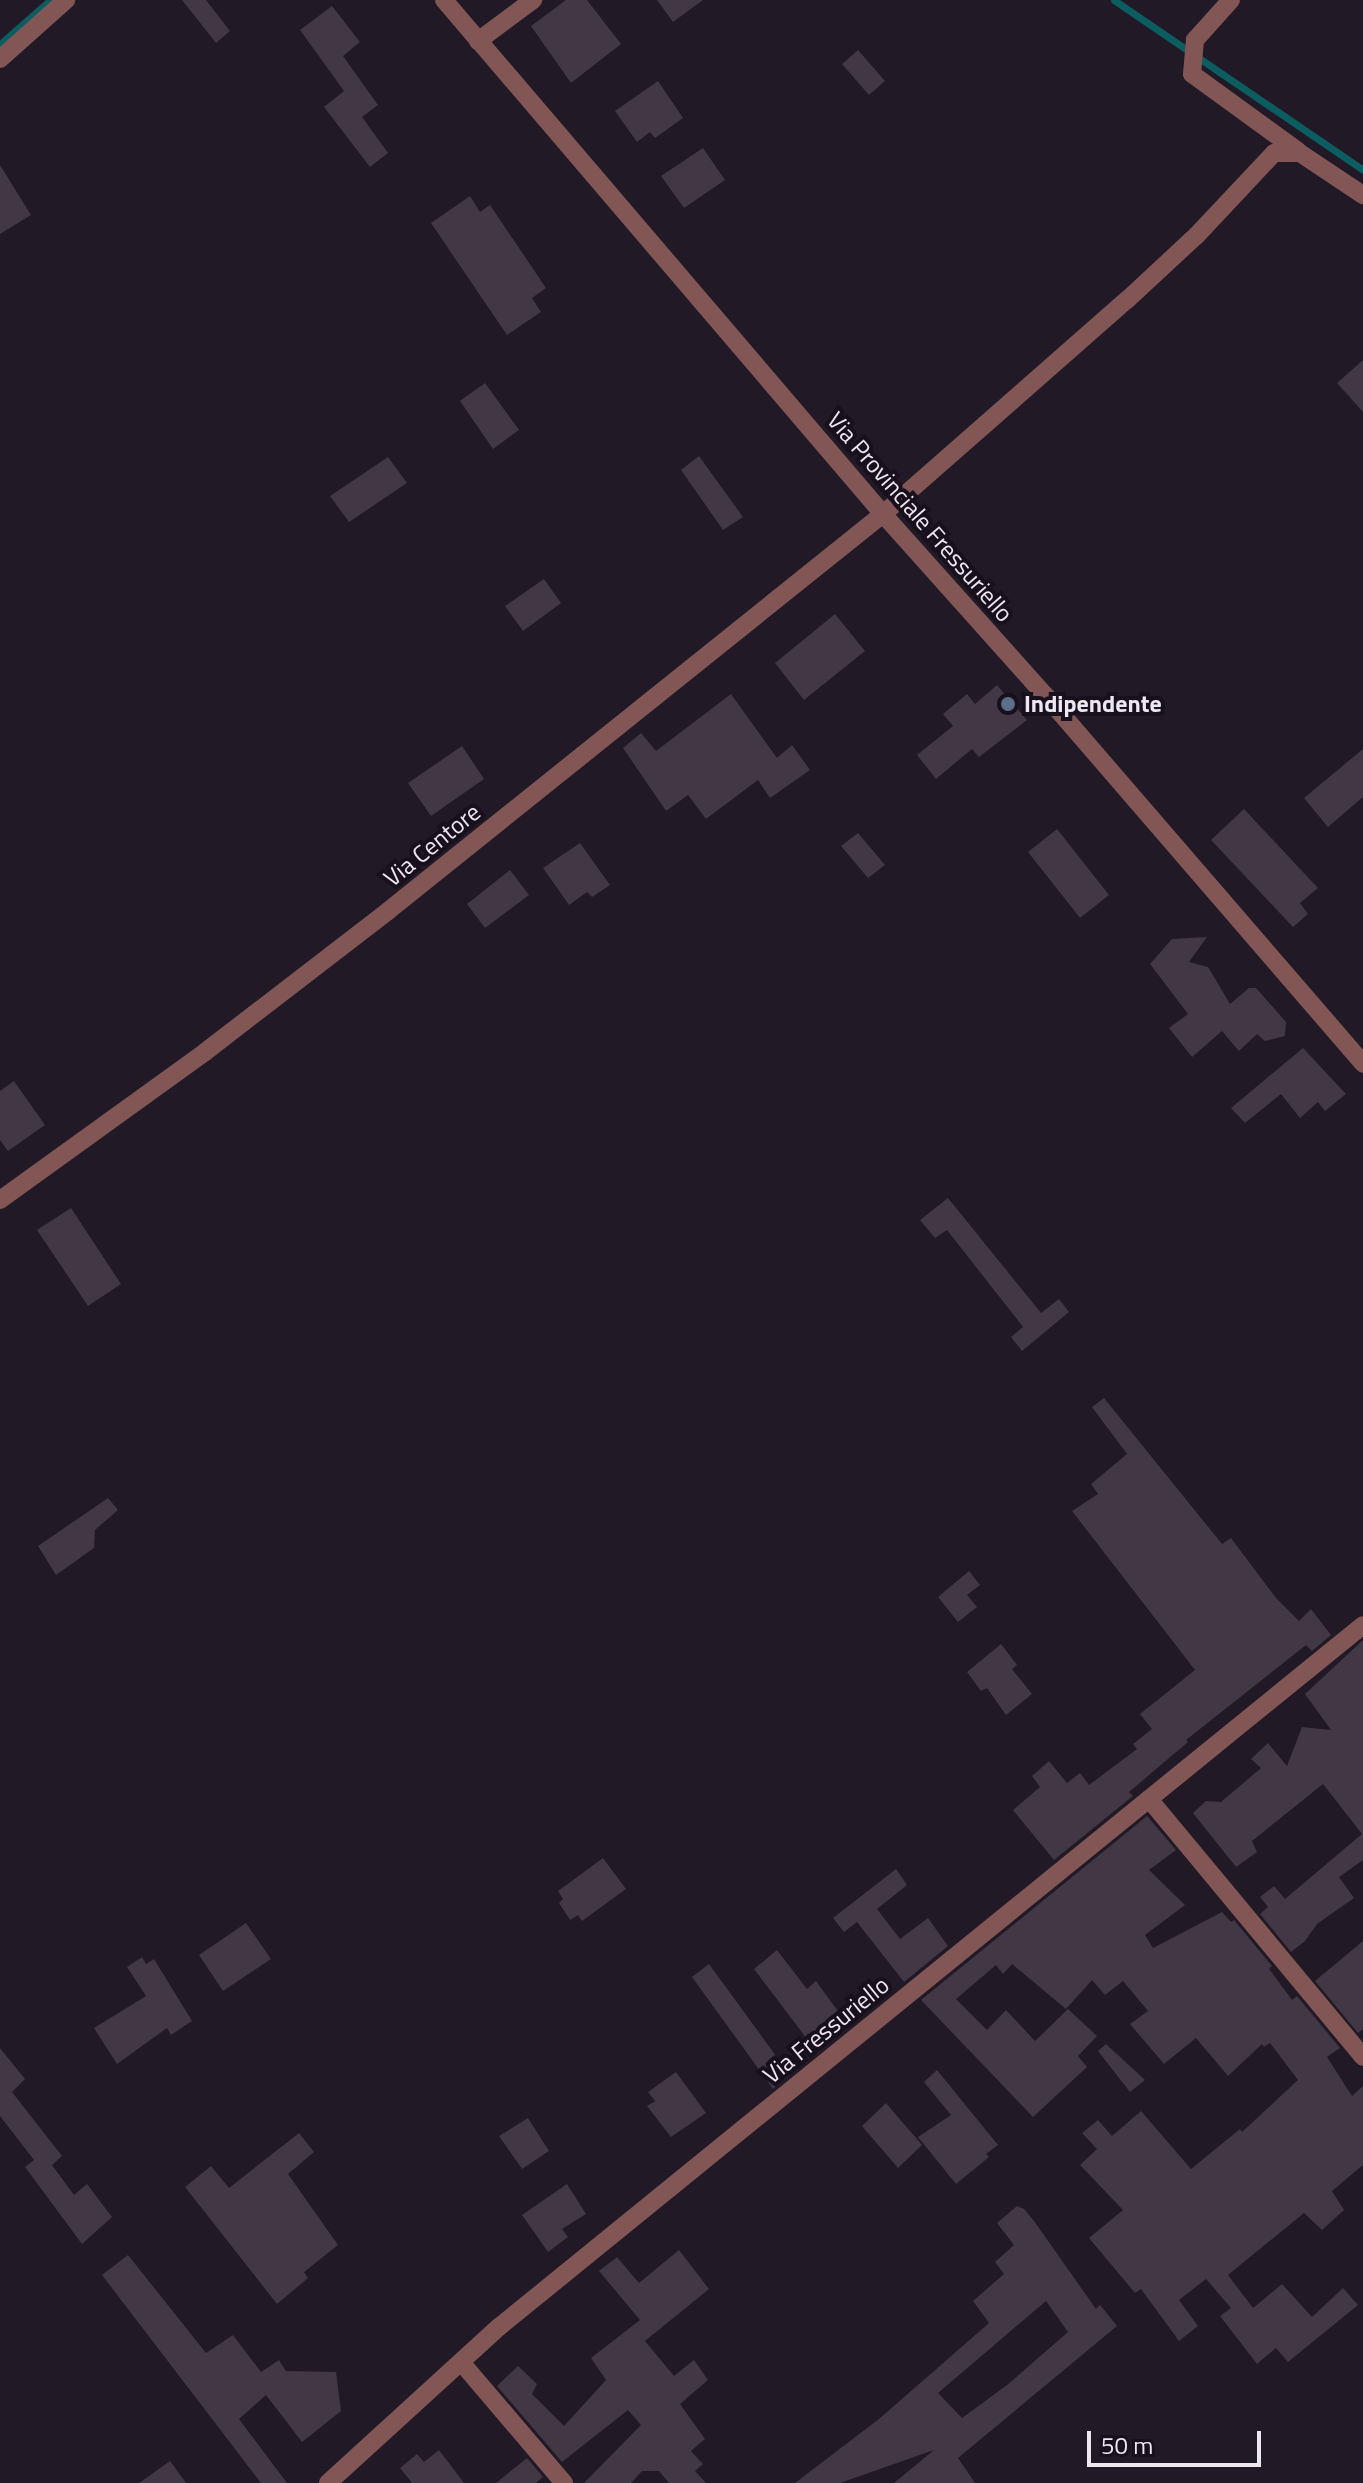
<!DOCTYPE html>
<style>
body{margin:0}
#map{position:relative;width:1363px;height:2483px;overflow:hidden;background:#211926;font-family:"Titillium Web",sans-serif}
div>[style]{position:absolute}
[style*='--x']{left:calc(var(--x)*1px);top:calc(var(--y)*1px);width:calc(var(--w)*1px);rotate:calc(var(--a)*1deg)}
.stream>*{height:7px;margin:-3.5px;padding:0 3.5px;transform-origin:3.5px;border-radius:3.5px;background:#0c5d5f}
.building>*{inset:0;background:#413745}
.street>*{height:18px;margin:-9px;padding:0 9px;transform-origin:9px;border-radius:9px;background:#825655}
.dots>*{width:22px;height:22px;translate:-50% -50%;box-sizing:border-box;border:4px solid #18101c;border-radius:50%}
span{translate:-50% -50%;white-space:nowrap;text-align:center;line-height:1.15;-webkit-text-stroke:8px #18101c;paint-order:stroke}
.street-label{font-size:24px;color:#ede7f0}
.poi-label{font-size:24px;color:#ede7f0;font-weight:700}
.left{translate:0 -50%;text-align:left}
.scale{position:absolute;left:1087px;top:2431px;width:174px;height:36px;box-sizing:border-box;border:4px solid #ede7f0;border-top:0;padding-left:10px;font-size:24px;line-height:28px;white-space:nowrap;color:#ede7f0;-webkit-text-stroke:6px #18101c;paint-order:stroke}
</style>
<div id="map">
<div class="stream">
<div style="--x:1114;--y:0;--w:301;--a:34.3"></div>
<div style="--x:0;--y:44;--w:67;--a:-41.3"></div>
</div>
<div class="building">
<div style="clip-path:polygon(182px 0,206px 0,230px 31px,216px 43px)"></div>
<div style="clip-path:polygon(566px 0,587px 0,621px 44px,571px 83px,531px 26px)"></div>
<div style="clip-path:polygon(657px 0,703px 0,673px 22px)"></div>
<div style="clip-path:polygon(332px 6px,360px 42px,343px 56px,378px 105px,362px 117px,388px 153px,370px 167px,324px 107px,344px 91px,300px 30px)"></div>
<div style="clip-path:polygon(858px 50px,885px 81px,869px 95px,842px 64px)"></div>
<div style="clip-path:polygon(658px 81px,683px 118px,655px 138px,650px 132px,637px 142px,615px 111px)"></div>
<div style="clip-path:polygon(703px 148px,725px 180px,684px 208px,661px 176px)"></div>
<div style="clip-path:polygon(0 165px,31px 215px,0 234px)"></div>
<div style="clip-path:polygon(470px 196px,480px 212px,490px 205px,546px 288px,532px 298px,541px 312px,507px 335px,431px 223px)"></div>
<div style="clip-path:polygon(1363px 360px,1363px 412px,1337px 383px)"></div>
<div style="clip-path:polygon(485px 383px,519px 430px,493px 449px,460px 401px)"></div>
<div style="clip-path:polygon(699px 456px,743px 517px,723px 530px,681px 470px)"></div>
<div style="clip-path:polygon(388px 457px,407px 483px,349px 522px,330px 496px)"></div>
<div style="clip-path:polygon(544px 579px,561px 603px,523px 631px,505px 606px)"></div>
<div style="clip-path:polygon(835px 614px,865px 651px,804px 700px,775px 663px)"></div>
<div style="clip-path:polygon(997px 685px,1027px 720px,979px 757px,972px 749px,936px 779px,917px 755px,953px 726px,943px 714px,967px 694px,975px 704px)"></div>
<div style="clip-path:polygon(731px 694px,777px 758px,792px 745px,810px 770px,770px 798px,758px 780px,706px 819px,688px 795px,666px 811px,623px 748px,641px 733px,656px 751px)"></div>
<div style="clip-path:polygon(462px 746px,484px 779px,431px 816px,408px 783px)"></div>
<div style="clip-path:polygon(1363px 749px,1363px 797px,1328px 827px,1304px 798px)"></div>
<div style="clip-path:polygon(1244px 809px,1318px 888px,1300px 903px,1308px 914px,1293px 927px,1211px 840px)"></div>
<div style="clip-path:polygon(1057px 829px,1109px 895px,1080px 918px,1028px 852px)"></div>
<div style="clip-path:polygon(858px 833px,885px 865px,868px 878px,841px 846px)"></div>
<div style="clip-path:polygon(580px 843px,610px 885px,592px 897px,587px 892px,569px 905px,543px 868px)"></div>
<div style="clip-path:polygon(510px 870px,529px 895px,485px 928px,467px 904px)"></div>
<div style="clip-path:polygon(1207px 937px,1189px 962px,1208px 967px,1230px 1004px,1249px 988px,1256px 988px,1286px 1022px,1285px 1036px,1265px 1041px,1257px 1034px,1239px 1051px,1222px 1031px,1192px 1057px,1169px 1028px,1188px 1014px,1150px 964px,1172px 939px)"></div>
<div style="clip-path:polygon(1303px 1048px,1346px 1094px,1325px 1111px,1318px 1102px,1300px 1118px,1281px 1094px,1245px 1123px,1231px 1108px)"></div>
<div style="clip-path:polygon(14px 1081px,45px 1125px,8px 1151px,0 1140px,0 1091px)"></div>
<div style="clip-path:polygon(948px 1198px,1041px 1313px,1059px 1299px,1069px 1312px,1022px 1351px,1011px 1337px,1023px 1327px,947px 1230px,935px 1238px,920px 1220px)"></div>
<div style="clip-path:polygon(71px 1208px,121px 1284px,88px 1306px,37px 1230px)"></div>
<div style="clip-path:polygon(1104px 1398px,1222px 1544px,1231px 1538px,1276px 1598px,1299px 1621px,1311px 1609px,1331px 1635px,1312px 1651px,1306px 1645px,1186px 1740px,1188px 1742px,1129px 1792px,1133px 1796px,1054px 1860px,1013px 1810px,1040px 1787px,1032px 1776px,1049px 1761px,1067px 1783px,1080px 1773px,1089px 1785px,1137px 1749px,1133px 1744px,1152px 1729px,1140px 1714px,1195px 1670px,1072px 1511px,1098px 1494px,1091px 1484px,1127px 1454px,1092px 1407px)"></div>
<div style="clip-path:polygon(108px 1498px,118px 1510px,95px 1530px,94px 1548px,56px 1575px,38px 1546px)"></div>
<div style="clip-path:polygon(969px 1571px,980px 1585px,967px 1595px,977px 1607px,958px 1622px,938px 1597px)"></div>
<div style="clip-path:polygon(1363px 1640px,1363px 1860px,1339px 1877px,1354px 1898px,1317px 1924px,1305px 1941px,1291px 1952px,1260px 1914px,1268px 1907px,1260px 1897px,1274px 1886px,1285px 1899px,1362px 1834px,1323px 1784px,1252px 1841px,1257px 1852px,1236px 1867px,1193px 1813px,1206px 1801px,1221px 1802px,1261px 1768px,1251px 1759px,1268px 1743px,1287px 1766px,1302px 1727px,1331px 1730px,1305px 1694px)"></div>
<div style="clip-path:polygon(1001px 1644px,1017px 1665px,1012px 1669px,1032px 1694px,1006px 1715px,987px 1688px,981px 1691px,967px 1672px)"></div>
<div style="clip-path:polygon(1147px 1816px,1176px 1850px,1149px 1870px,1185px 1905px,1145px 1935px,1153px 1948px,1222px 1912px,1231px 1922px,1234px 1920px,1272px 1966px,1269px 1969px,1292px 2000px,1297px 1996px,1340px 2048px,1327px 2057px,1352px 2096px,1363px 2086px,1363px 2165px,1332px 2191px,1344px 2210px,1322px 2230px,1304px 2213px,1228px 2275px,1253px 2308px,1282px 2284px,1312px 2317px,1343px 2288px,1358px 2305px,1288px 2362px,1276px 2348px,1257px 2364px,1220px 2316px,1231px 2308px,1206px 2279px,1179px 2300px,1198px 2326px,1179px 2341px,1141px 2289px,1135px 2293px,1089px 2238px,1123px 2210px,1080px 2165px,1097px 2149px,1082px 2133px,1098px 2120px,1112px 2136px,1141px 2111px,1191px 2169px,1240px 2129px,1242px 2132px,1298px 2080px,1270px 2043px,1264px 2047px,1262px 2044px,1228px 2076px,1196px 2038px,1164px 2064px,1130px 2024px,1148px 2011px,1123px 1981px,1105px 1995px,1092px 1980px,1066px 2009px,1012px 1964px,1003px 1974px,996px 1965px,956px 1999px,987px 2030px,1006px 2010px,1035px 2041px,1068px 2009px,1097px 2036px,1078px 2056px,1087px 2067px,1033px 2117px,921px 2000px)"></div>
<div style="clip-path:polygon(603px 1858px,626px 1889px,582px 1921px,578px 1915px,570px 1920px,559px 1903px,563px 1899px,558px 1891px)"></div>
<div style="clip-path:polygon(896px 1869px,907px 1885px,877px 1909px,900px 1939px,928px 1918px,948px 1946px,904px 1982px,857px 1922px,844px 1932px,833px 1918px)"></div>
<div style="clip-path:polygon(246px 1923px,271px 1959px,223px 1991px,199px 1955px)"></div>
<div style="clip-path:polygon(1363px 1941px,1363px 2029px,1358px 2033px,1315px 1981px)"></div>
<div style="clip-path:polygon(777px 1950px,807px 1989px,816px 1981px,840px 2014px,807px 2039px,754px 1969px)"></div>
<div style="clip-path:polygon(142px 1957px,146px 1964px,154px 1959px,192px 2021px,171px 2035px,167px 2028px,117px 2064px,94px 2028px,146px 1996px,127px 1967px)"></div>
<div style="clip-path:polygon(709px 1964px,790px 2075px,773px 2089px,692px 1977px)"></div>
<div style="clip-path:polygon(1106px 2044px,1145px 2080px,1130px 2092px,1098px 2051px)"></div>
<div style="clip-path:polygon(0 2048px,25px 2079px,12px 2092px,62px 2156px,52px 2165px,74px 2195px,87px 2184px,112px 2217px,82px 2244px,25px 2167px,34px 2160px,0 2116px)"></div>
<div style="clip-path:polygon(937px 2070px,998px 2145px,986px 2154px,989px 2157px,956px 2184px,918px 2137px,951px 2115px,924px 2082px)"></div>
<div style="clip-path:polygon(676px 2072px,706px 2113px,671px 2137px,647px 2106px,655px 2101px,648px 2092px)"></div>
<div style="clip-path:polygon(886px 2103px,922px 2145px,898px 2168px,862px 2126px)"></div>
<div style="clip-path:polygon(528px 2118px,549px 2151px,522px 2169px,499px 2136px)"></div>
<div style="clip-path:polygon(299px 2133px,314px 2152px,288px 2174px,338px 2245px,304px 2272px,308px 2278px,277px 2304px,185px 2187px,211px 2166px,229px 2188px)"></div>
<div style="clip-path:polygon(567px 2184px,586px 2214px,562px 2229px,568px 2237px,548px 2252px,522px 2215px)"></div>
<div style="clip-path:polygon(evenodd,1017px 2206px,1024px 2209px,1034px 2221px,1096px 2309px,1100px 2305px,1117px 2326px,958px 2458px,975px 2483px,894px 2483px,934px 2450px,840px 2483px,795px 2483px,879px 2419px,989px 2323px,973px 2301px,1004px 2274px,995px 2262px,1014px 2245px,997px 2223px,1017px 2206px,1046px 2301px,1068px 2332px,1007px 2385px,962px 2418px,938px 2393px,1046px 2301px)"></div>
<div style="clip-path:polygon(679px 2250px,709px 2289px,645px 2341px,674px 2376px,694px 2360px,708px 2380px,680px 2404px,705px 2439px,691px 2451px,703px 2464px,695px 2471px,706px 2483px,669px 2483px,659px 2471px,642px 2471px,631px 2483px,584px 2483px,641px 2425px,628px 2410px,562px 2462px,497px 2386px,518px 2366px,537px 2384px,532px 2394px,564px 2426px,606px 2380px,591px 2358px,640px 2320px,599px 2271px,617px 2257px,639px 2283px)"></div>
<div style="clip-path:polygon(128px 2255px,206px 2353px,233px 2335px,261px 2372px,279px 2360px,286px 2371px,336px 2372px,341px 2411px,302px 2442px,266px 2395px,239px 2419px,287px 2483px,261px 2483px,102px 2275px)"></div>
<div style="clip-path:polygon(439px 2450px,464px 2483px,412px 2483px,400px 2468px,417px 2454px,424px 2462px)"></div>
<div style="clip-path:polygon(527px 2458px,543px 2477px,536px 2483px,496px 2483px)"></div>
<div style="clip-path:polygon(170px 2461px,186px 2483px,139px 2483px)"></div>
</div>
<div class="street">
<div style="--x:444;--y:0;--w:676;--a:49.5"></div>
<div style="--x:883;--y:514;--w:243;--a:48.2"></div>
<div style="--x:1045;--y:695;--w:487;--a:49.2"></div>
<div style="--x:1231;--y:0;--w:54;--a:132"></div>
<div style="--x:1195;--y:40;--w:34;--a:95"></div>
<div style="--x:1192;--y:74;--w:131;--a:36"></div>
<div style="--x:478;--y:41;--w:69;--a:-36.7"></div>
<div style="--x:0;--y:59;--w:89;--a:-41.8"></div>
<div style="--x:0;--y:1200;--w:253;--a:-35.8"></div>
<div style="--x:205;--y:1052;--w:231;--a:-37.6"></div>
<div style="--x:388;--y:911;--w:635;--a:-38.73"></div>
<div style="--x:883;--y:514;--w:325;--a:-41.3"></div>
<div style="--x:1127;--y:300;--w:96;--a:-42.9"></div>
<div style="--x:1197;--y:235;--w:112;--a:-46.8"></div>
<div style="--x:1274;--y:153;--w:26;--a:0"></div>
<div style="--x:1300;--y:153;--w:76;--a:33.7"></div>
<div style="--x:1149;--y:1799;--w:335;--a:50.3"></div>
<div style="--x:461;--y:2362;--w:159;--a:49.6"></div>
<div style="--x:328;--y:2483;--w:231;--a:-42.4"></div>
<div style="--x:499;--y:2327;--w:1113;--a:-39.09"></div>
</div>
<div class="dots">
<div style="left:1008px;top:704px;background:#5c6f8a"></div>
</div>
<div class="street-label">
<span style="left:920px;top:517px;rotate:49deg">Via Provinciale Fressuriello</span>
<span style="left:432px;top:845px;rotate:-39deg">Via Centore</span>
<span style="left:826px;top:2030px;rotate:-39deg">Via Fressuriello</span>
</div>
<div class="poi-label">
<span class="left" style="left:1024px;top:704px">Indipendente</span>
</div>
<div class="scale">50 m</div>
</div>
